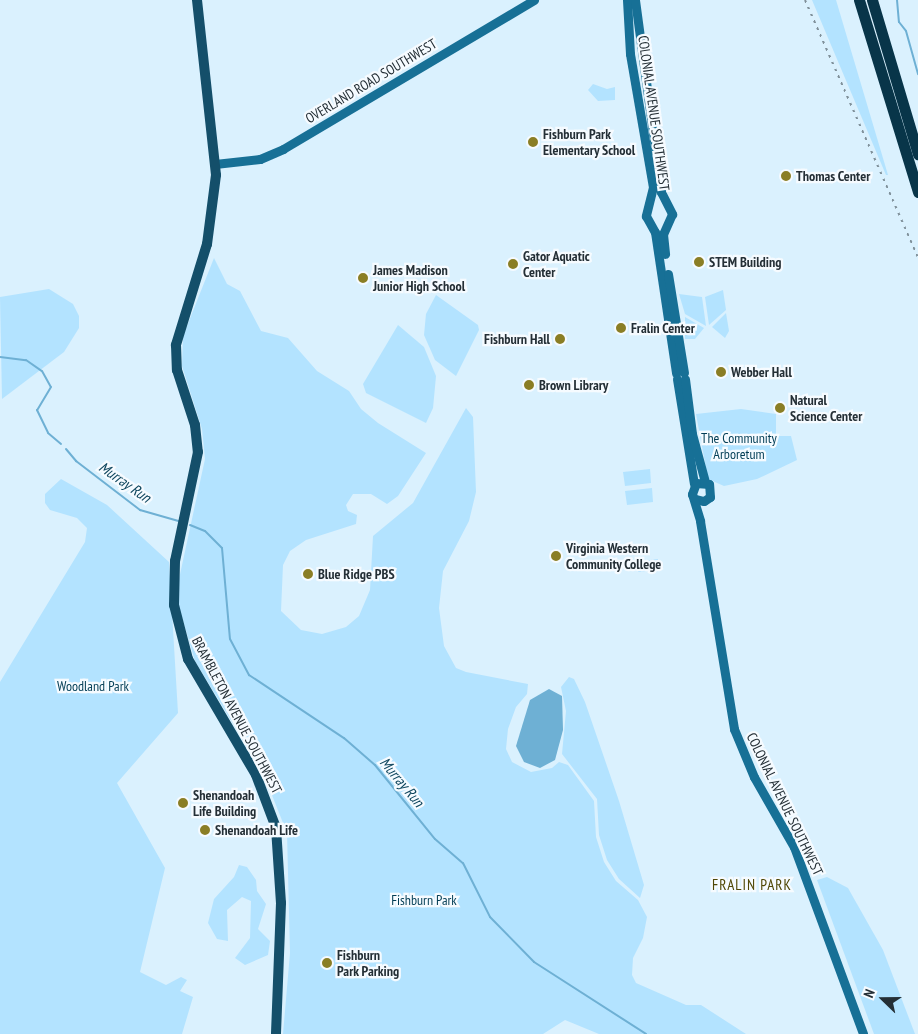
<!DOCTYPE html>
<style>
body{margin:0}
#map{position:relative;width:918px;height:1034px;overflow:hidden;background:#daf1fe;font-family:"PT Sans Narrow",sans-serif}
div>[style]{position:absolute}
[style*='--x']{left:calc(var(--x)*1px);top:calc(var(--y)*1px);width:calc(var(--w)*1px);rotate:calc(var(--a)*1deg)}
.green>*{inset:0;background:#b3e3ff}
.water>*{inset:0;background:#6eb0d4}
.stream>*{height:2px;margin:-1px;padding:0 1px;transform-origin:1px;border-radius:1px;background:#6eb0d4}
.secondary>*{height:9px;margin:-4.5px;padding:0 4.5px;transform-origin:4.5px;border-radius:4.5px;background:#177096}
.primary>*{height:10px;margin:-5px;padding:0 5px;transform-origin:5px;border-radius:5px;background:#144f6a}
.highway>*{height:11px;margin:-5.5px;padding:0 5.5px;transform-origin:5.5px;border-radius:5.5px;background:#083549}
.rail>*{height:2px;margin-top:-1px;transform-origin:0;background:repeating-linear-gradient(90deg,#80919b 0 2.5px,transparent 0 7.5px)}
.dots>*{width:14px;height:14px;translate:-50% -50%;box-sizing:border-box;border:2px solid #f6fbff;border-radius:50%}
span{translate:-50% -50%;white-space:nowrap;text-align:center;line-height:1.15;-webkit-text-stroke:4.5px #f6fbff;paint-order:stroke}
.street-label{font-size:14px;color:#242f36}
.poi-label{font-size:14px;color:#242f36;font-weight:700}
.left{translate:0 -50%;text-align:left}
.right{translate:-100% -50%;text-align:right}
.park-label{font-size:14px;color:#023d55}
.water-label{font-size:15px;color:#10475f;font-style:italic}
.neighbourhood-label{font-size:15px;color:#4f4705;letter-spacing:1px}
.north{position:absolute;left:858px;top:974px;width:50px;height:50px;-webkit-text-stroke:4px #f6fbff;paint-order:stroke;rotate:292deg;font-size:14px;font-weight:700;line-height:20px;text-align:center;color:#242f36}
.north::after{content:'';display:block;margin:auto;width:18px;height:22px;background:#242f36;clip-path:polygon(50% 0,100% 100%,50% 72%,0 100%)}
</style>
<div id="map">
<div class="green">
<div style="clip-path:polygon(812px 0,836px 0,888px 175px,886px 175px)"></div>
<div style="clip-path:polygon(593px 84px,607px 89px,615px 87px,615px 100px,598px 101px,588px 90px)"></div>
<div style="clip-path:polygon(214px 258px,227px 284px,240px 291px,261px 331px,288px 338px,317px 371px,349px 391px,361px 409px,378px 423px,426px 453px,398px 496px,387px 504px,371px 494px,353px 494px,346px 505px,348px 511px,357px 515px,356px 524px,306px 540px,290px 551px,283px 565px,281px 611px,301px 630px,322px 634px,346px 627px,359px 616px,370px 590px,373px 536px,413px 503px,466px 408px,473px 417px,476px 492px,469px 521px,443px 571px,439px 608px,444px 646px,456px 668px,466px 672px,528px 684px,527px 694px,516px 707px,508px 729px,506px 749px,512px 762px,531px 772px,552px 768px,559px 762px,568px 765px,594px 801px,596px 837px,604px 862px,616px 881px,638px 900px,647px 917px,643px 938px,633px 958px,632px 975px,636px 983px,686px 1005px,701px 1005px,746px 1034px,599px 1034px,565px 1020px,543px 1034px,283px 1034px,290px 953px,287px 833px,264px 775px,195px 661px,178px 604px,179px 579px,205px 459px,202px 429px,182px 366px,183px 336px)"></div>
<div style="clip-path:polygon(49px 289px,73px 304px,79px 316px,79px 328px,64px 352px,2px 399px,0 297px)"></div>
<div style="clip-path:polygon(723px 290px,726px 310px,709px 325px,705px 297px)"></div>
<div style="clip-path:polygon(679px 294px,702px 297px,706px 326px,685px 314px)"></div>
<div style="clip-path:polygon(436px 295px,478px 325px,479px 330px,456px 376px,435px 360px,424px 335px,426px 314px)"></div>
<div style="clip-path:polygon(726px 313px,729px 331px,725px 338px,712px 327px)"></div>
<div style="clip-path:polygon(685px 317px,704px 328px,695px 339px,685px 339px)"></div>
<div style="clip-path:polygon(398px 325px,424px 347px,436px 376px,433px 408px,426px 423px,366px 393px,363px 384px)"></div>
<div style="clip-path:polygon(741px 409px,776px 414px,776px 436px,791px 436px,797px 460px,757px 479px,724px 486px,708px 479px,696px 414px)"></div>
<div style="clip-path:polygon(650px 469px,651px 483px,625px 486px,623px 472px)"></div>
<div style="clip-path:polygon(61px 479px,107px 505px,169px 562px,178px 713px,117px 783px,165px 868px,140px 972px,166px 985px,181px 977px,187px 980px,180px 991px,193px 997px,182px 1034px,0 1034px,0 682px,85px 542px,87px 528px,77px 518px,50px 510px,45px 503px,45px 494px)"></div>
<div style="clip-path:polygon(652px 488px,653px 502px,627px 505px,625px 491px)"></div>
<div style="clip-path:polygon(658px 559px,660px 569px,638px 572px,636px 562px)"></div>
<div style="clip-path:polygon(569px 677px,574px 679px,585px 702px,619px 801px,644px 885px,640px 898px,619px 879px,607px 860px,599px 835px,597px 799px,562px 754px,566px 711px,561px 687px)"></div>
<div style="clip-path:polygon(239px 865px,247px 867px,256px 880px,257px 891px,266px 904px,258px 929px,270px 941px,268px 955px,245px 965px,235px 958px,250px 938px,251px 901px,242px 897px,227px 910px,228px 941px,217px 939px,208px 923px,214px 899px,234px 877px)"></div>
<div style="clip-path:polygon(827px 877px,848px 888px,883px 950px,915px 1034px,874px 1034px,817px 880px)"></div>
</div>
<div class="water">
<div style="clip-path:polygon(549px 689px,562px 696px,563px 730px,555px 760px,540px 768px,524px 762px,516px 746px,530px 700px)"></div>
</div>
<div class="stream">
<div style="--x:897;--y:0;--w:22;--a:85"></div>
<div style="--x:899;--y:22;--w:11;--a:52"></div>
<div style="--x:906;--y:31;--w:45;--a:74.4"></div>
<div style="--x:0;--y:357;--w:26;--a:7"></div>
<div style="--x:26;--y:360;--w:19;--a:35"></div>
<div style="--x:42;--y:371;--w:18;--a:61"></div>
<div style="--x:51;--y:387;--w:27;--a:121"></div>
<div style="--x:37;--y:410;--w:25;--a:64"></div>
<div style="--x:48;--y:433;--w:17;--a:40"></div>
<div style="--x:66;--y:449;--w:16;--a:50"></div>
<div style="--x:76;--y:461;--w:81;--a:37.4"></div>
<div style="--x:140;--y:510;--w:40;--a:16"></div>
<div style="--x:190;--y:525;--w:16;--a:22"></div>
<div style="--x:205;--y:531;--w:24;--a:45"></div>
<div style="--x:222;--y:548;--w:91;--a:85"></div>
<div style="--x:230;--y:639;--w:41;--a:62.2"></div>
<div style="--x:249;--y:675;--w:114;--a:33.6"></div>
<div style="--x:344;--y:738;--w:41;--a:41.1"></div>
<div style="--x:375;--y:765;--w:95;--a:51"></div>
<div style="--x:435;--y:839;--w:37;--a:41"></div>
<div style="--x:463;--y:863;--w:60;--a:63.4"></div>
<div style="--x:490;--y:917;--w:63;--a:45.6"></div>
<div style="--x:534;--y:962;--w:133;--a:32.7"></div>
</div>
<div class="secondary">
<div style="--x:627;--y:0;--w:54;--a:86.8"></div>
<div style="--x:630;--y:54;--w:135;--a:80.2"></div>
<div style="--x:653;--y:187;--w:30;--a:104"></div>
<div style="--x:646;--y:216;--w:18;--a:61"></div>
<div style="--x:655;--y:232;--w:143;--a:81.5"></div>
<div style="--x:635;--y:0;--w:194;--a:82.3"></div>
<div style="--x:661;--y:192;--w:25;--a:63"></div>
<div style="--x:672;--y:214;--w:22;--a:114"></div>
<div style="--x:663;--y:234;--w:20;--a:84"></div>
<div style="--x:215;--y:164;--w:45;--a:-6.3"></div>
<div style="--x:260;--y:159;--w:25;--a:-23"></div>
<div style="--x:283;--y:149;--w:292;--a:-30.7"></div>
<div style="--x:668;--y:274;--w:100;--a:80.8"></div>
<div style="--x:677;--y:379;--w:106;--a:80.8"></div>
<div style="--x:685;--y:379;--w:55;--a:82.7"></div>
<div style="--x:692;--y:434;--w:50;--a:74.8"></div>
<div style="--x:695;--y:499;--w:9;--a:13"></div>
<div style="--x:704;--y:501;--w:7;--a:-34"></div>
<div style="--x:710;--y:497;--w:13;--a:-94"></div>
<div style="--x:709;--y:484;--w:13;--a:-176"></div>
<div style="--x:696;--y:483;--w:12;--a:110"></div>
<div style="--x:692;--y:494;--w:28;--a:73"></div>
<div style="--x:700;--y:521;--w:211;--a:80.7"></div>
<div style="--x:734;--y:729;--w:52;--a:67.4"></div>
<div style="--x:754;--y:777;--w:81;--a:60.3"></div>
<div style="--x:794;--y:847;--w:199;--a:69.7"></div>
</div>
<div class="primary">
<div style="--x:197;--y:0;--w:176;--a:83.8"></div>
<div style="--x:216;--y:175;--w:70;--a:97.4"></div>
<div style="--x:207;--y:244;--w:106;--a:107.1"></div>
<div style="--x:176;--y:345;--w:25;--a:88"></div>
<div style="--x:177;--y:370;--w:58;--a:71.9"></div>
<div style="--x:195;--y:425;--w:27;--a:84"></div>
<div style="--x:198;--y:452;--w:111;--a:101.9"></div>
<div style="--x:175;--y:561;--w:44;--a:91.3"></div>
<div style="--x:174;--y:605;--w:56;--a:75.5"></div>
<div style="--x:188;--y:659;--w:134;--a:59.6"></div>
<div style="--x:256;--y:775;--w:57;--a:69.3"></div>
<div style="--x:276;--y:828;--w:75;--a:86.2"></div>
<div style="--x:281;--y:903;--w:131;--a:92.2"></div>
</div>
<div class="highway">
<div style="--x:859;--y:0;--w:201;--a:72.9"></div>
<div style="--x:872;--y:0;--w:161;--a:73.4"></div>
</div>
<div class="rail">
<div style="--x:805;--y:0;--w:281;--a:66.3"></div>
</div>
<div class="dots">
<div style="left:533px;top:142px;background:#8a7e25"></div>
<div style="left:786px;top:176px;background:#8a7e25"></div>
<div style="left:699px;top:262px;background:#8a7e25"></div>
<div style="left:513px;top:264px;background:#8a7e25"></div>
<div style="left:363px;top:278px;background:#8a7e25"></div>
<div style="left:621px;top:328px;background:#8a7e25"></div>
<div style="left:560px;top:339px;background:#8a7e25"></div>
<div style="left:721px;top:372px;background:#8a7e25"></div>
<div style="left:529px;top:385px;background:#8a7e25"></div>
<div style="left:780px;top:408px;background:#8a7e25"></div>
<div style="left:556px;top:556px;background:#8a7e25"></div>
<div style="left:308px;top:574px;background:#8a7e25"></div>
<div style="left:183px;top:803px;background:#8a7e25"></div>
<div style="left:205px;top:830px;background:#8a7e25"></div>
<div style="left:327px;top:963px;background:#8a7e25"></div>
</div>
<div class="street-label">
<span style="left:371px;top:81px;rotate:-31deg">OVERLAND ROAD SOUTHWEST</span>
<span style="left:654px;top:113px;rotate:82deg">COLONIAL AVENUE SOUTHWEST</span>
<span style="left:237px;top:715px;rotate:62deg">BRAMBLETON AVENUE SOUTHWEST</span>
<span style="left:785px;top:804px;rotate:64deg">COLONIAL AVENUE SOUTHWEST</span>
</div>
<div class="poi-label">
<span class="left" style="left:543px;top:142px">Fishburn Park<br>Elementary School</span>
<span class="left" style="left:796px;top:176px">Thomas Center</span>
<span class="left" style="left:523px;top:264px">Gator Aquatic<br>Center</span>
<span class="left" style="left:709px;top:262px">STEM Building</span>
<span class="left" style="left:373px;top:278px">James Madison<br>Junior High School</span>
<span class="left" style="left:631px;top:328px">Fralin Center</span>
<span class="right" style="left:550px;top:339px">Fishburn Hall</span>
<span class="left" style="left:731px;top:372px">Webber Hall</span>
<span class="left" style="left:539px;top:385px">Brown Library</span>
<span class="left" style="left:790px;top:408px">Natural<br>Science Center</span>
<span class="left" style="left:566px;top:556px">Virginia Western<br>Community College</span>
<span class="left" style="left:318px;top:574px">Blue Ridge PBS</span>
<span class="left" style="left:193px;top:803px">Shenandoah<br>Life Building</span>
<span class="left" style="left:215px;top:830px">Shenandoah Life</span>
<span class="left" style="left:337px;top:963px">Fishburn<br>Park Parking</span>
</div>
<div class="park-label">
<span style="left:739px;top:446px">The Community<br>Arboretum</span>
<span style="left:93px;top:686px">Woodland Park</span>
<span style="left:424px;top:900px">Fishburn Park</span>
</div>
<div class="water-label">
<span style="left:125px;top:482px;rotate:35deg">Murray Run</span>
<span style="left:402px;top:782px;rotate:50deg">Murray Run</span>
</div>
<div class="neighbourhood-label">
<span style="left:752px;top:885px">FRALIN PARK</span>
</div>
<div class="north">N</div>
</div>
